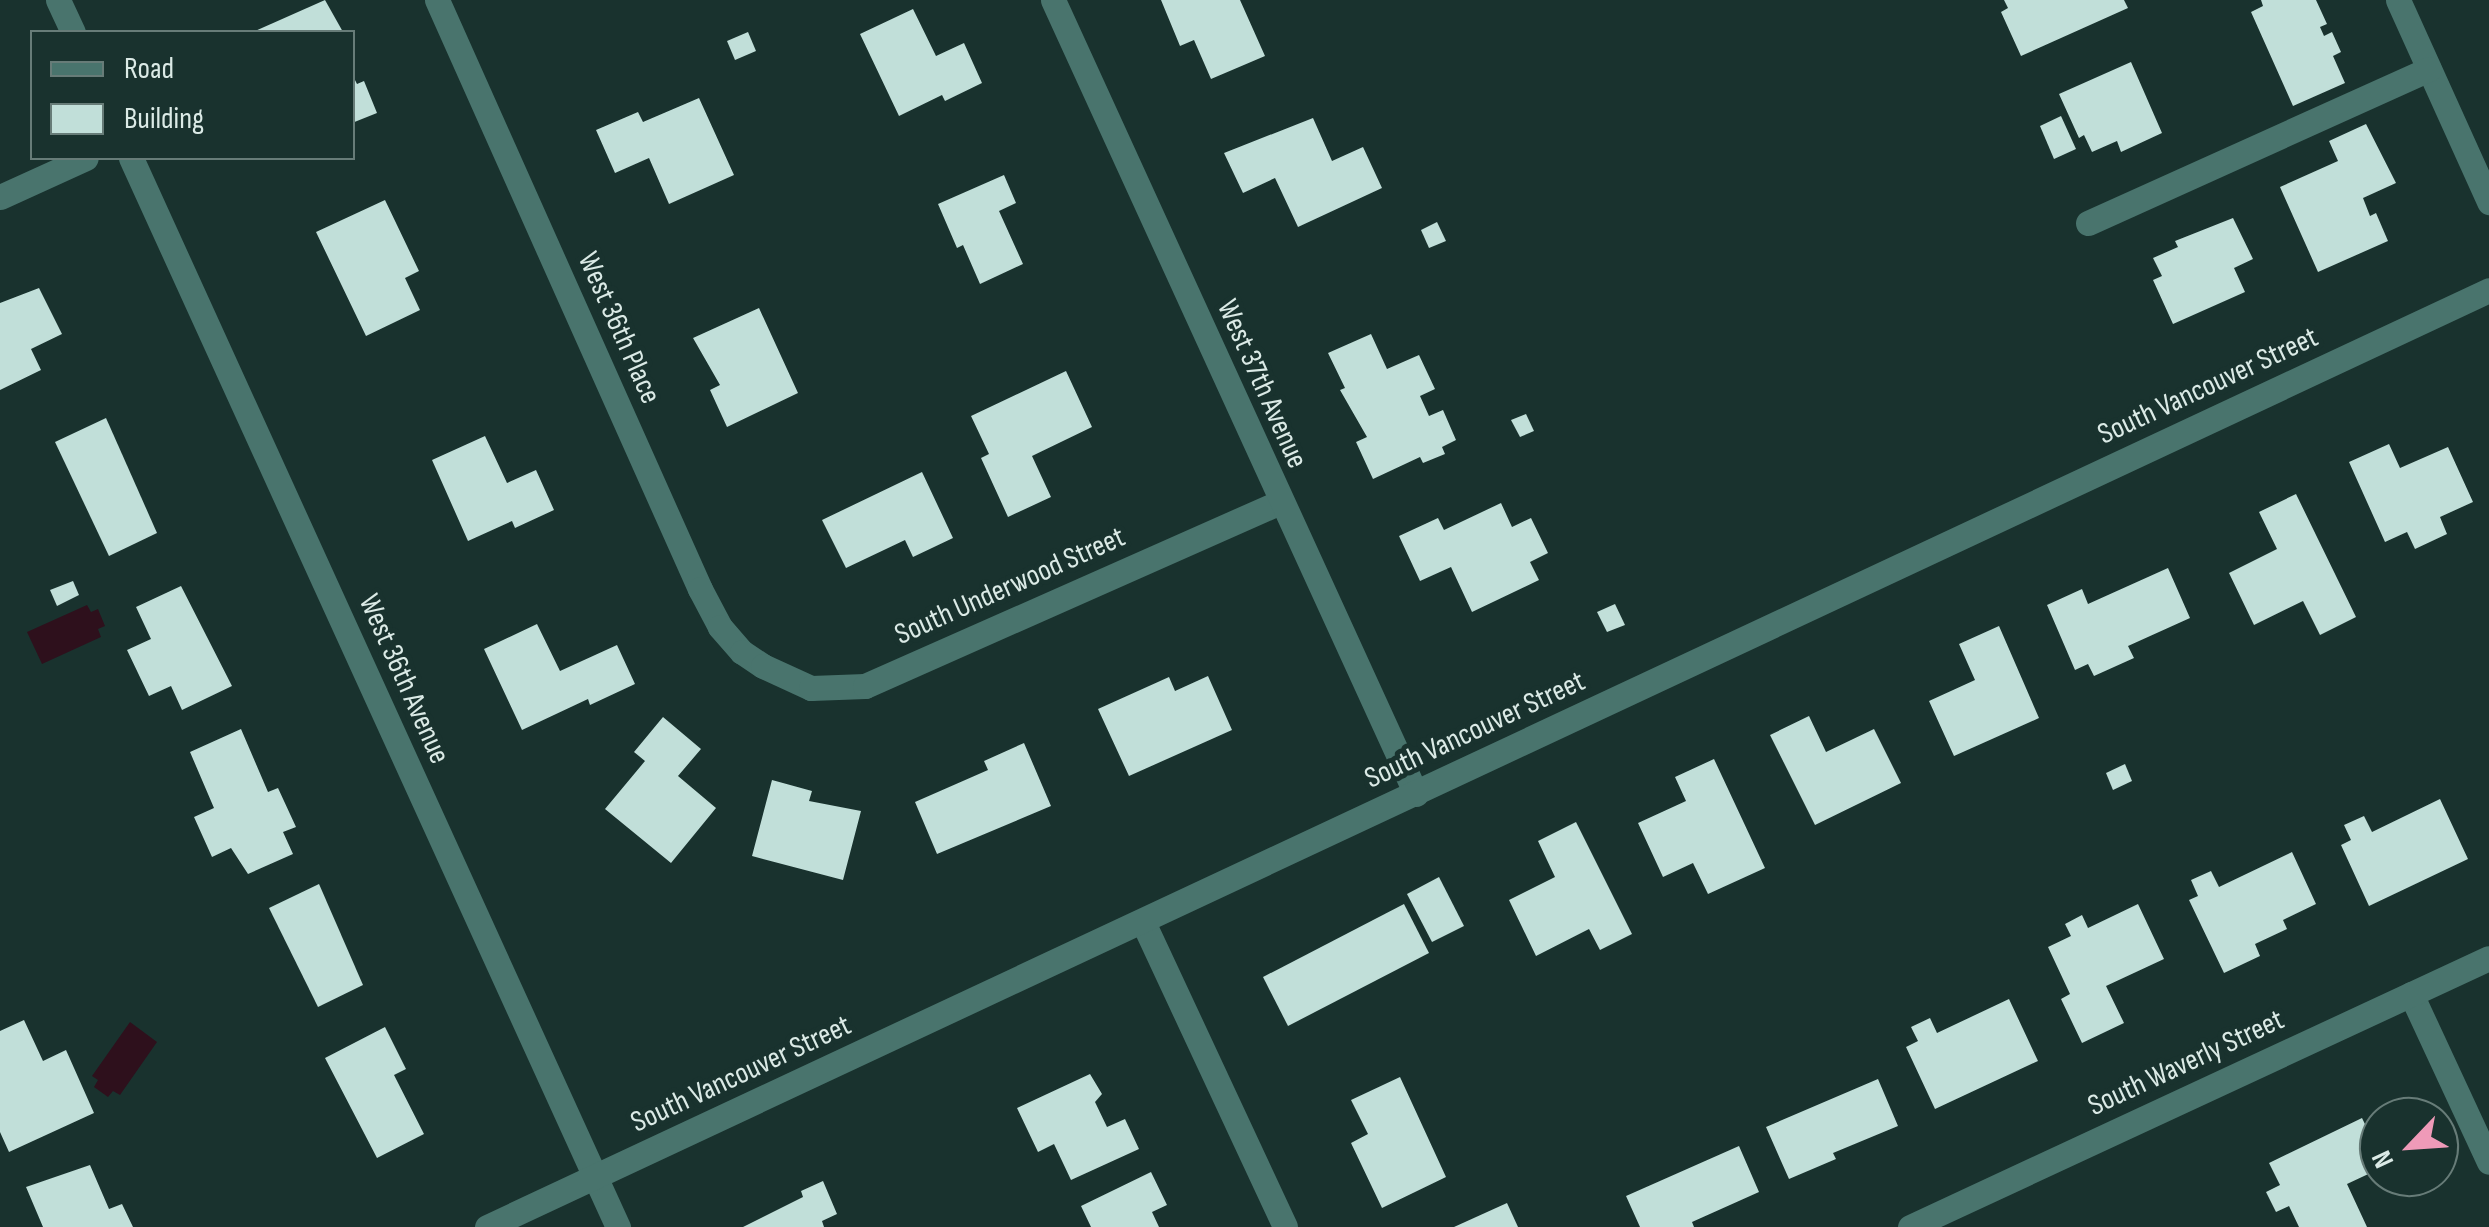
<!DOCTYPE html>
<style>
body{margin:0}
#map{position:relative;width:2489px;height:1227px;overflow:hidden;background:#19322e;font-family:"Sofia Sans Condensed",sans-serif}
div>[style]{position:absolute}
[style*='--x']{left:calc(var(--x)*1px);top:calc(var(--y)*1px);width:calc(var(--w)*1px);rotate:calc(var(--a)*1deg)}
.water>*{inset:0;background:#2e101c}
.building>*{inset:0;background:#c1dfd9}
.minor>*{height:25px;margin:-12.5px;padding:0 12.5px;transform-origin:12.5px;border-radius:12.5px;background:#49746d}
span{translate:-50% -50%;white-space:nowrap;text-align:center;line-height:1.15;-webkit-text-stroke:10px #19322e;paint-order:stroke}
.street-label{font-size:30px;color:#dbeae6}
.legend{position:absolute;left:30px;top:30px;width:325px;height:130px;box-sizing:border-box;background:#19322e;border:2px solid #677c78;margin:0;padding:12px 18px;list-style:none;font-size:30px;color:#dbeae6}
.legend li{display:flex;align-items:center;gap:20px;height:50px}
.legend b{width:50px;border:2px solid #677c78}
.north{position:absolute;left:2359px;top:1097px;width:100px;height:100px;box-sizing:border-box;background:#19322e;border:2px solid #677c78;border-radius:50%;rotate:245deg;font-size:28px;font-weight:700;line-height:40px;text-align:center;color:#dbeae6}
.north::after{content:'';display:block;margin:auto;width:35px;height:45px;background:#ef9ab8;clip-path:polygon(50% 0,100% 100%,50% 72%,0 100%)}
</style>
<div id="map">
<div class="water">
<div style="clip-path:polygon(87px 605px,91px 612px,98px 609px,105px 626px,98px 629px,101px 637px,42px 664px,27px 632px)"></div>
<div style="clip-path:polygon(130px 1022px,157px 1042px,120px 1095px,113px 1091px,108px 1097px,94px 1087px,98px 1080px,92px 1076px)"></div>
</div>
<div class="building">
<div style="clip-path:polygon(325px 0,343px 32px,253px 32px)"></div>
<div style="clip-path:polygon(1161px 0,1240px 0,1265px 56px,1211px 79px,1194px 40px,1180px 46px)"></div>
<div style="clip-path:polygon(2004px 0,2124px 0,2128px 8px,2021px 56px,2001px 12px,2008px 8px)"></div>
<div style="clip-path:polygon(2261px 0,2316px 0,2327px 24px,2320px 27px,2324px 36px,2332px 32px,2341px 52px,2333px 56px,2345px 83px,2293px 106px,2251px 12px,2263px 6px)"></div>
<div style="clip-path:polygon(913px 9px,936px 56px,964px 43px,982px 83px,945px 101px,942px 95px,899px 116px,860px 34px)"></div>
<div style="clip-path:polygon(748px 32px,756px 51px,735px 60px,727px 41px)"></div>
<div style="clip-path:polygon(2131px 62px,2162px 133px,2121px 152px,2117px 141px,2092px 152px,2084px 135px,2079px 138px,2059px 94px)"></div>
<div style="clip-path:polygon(352px 74px,357px 84px,364px 81px,377px 113px,352px 123px)"></div>
<div style="clip-path:polygon(699px 98px,734px 175px,669px 204px,649px 158px,615px 173px,596px 130px,638px 112px,643px 122px)"></div>
<div style="clip-path:polygon(2061px 116px,2076px 149px,2054px 159px,2040px 126px)"></div>
<div style="clip-path:polygon(1313px 118px,1332px 161px,1363px 147px,1382px 188px,1298px 227px,1275px 178px,1243px 193px,1224px 153px)"></div>
<div style="clip-path:polygon(2366px 124px,2396px 183px,2363px 198px,2370px 216px,2376px 213px,2388px 241px,2318px 272px,2280px 187px,2338px 161px,2329px 141px)"></div>
<div style="clip-path:polygon(1004px 175px,1016px 203px,999px 211px,1023px 264px,980px 284px,963px 245px,957px 248px,938px 204px)"></div>
<div style="clip-path:polygon(385px 200px,419px 271px,405px 278px,420px 310px,366px 336px,316px 232px)"></div>
<div style="clip-path:polygon(2233px 218px,2253px 259px,2234px 268px,2245px 292px,2173px 324px,2153px 280px,2162px 276px,2153px 258px,2178px 247px,2175px 241px)"></div>
<div style="clip-path:polygon(1437px 222px,1446px 241px,1429px 248px,1421px 230px)"></div>
<div style="clip-path:polygon(39px 288px,62px 334px,31px 349px,41px 370px,0 390px,0 303px)"></div>
<div style="clip-path:polygon(759px 308px,798px 393px,727px 427px,710px 390px,720px 385px,693px 338px)"></div>
<div style="clip-path:polygon(1371px 334px,1387px 369px,1419px 355px,1435px 389px,1420px 396px,1429px 416px,1443px 410px,1456px 440px,1442px 447px,1445px 454px,1423px 463px,1420px 457px,1373px 479px,1356px 442px,1367px 437px,1340px 390px,1345px 388px,1328px 353px)"></div>
<div style="clip-path:polygon(1066px 371px,1092px 427px,1032px 456px,1051px 497px,1008px 517px,981px 458px,989px 454px,971px 416px)"></div>
<div style="clip-path:polygon(1526px 414px,1534px 431px,1520px 437px,1511px 420px)"></div>
<div style="clip-path:polygon(106px 418px,157px 533px,109px 556px,55px 442px)"></div>
<div style="clip-path:polygon(485px 436px,507px 483px,536px 470px,554px 510px,515px 528px,512px 521px,468px 541px,432px 460px)"></div>
<div style="clip-path:polygon(2389px 444px,2400px 468px,2448px 447px,2473px 502px,2440px 517px,2447px 534px,2415px 549px,2407px 532px,2385px 542px,2349px 462px)"></div>
<div style="clip-path:polygon(922px 472px,953px 538px,913px 557px,905px 540px,846px 568px,822px 520px)"></div>
<div style="clip-path:polygon(2296px 494px,2356px 617px,2320px 635px,2303px 601px,2254px 625px,2229px 573px,2277px 549px,2259px 512px)"></div>
<div style="clip-path:polygon(1501px 503px,1512px 527px,1531px 518px,1548px 553px,1530px 562px,1539px 580px,1472px 612px,1451px 567px,1420px 581px,1399px 536px,1438px 518px,1444px 530px)"></div>
<div style="clip-path:polygon(2168px 568px,2190px 618px,2128px 646px,2134px 658px,2094px 676px,2088px 664px,2075px 670px,2047px 605px,2082px 589px,2088px 604px)"></div>
<div style="clip-path:polygon(73px 581px,79px 595px,57px 606px,50px 590px)"></div>
<div style="clip-path:polygon(181px 586px,232px 686px,182px 710px,171px 686px,149px 696px,127px 650px,151px 639px,136px 607px)"></div>
<div style="clip-path:polygon(1615px 604px,1625px 625px,1607px 632px,1597px 612px)"></div>
<div style="clip-path:polygon(537px 624px,560px 671px,617px 645px,635px 684px,590px 705px,588px 699px,522px 730px,484px 649px)"></div>
<div style="clip-path:polygon(1999px 626px,2039px 718px,1954px 756px,1929px 701px,1975px 680px,1959px 644px)"></div>
<div style="clip-path:polygon(1208px 676px,1232px 730px,1129px 776px,1098px 709px,1169px 677px,1175px 691px)"></div>
<div style="clip-path:polygon(1809px 716px,1826px 752px,1874px 729px,1901px 783px,1815px 825px,1770px 735px)"></div>
<div style="clip-path:polygon(663px 717px,701px 749px,678px 776px,716px 808px,671px 863px,605px 809px,645px 761px,634px 752px)"></div>
<div style="clip-path:polygon(241px 729px,268px 792px,278px 788px,296px 827px,283px 832px,293px 854px,248px 874px,231px 848px,212px 857px,194px 817px,214px 808px,190px 752px)"></div>
<div style="clip-path:polygon(1024px 743px,1051px 806px,937px 854px,915px 802px,988px 770px,984px 761px)"></div>
<div style="clip-path:polygon(1714px 759px,1765px 868px,1708px 894px,1693px 863px,1663px 877px,1638px 823px,1686px 801px,1675px 777px)"></div>
<div style="clip-path:polygon(2125px 764px,2132px 781px,2113px 790px,2106px 773px)"></div>
<div style="clip-path:polygon(772px 780px,812px 791px,809px 801px,861px 811px,843px 880px,752px 856px)"></div>
<div style="clip-path:polygon(2440px 799px,2468px 859px,2369px 906px,2341px 845px,2351px 840px,2344px 825px,2364px 816px,2372px 832px)"></div>
<div style="clip-path:polygon(1576px 822px,1632px 934px,1600px 950px,1589px 929px,1536px 956px,1509px 900px,1555px 877px,1538px 841px)"></div>
<div style="clip-path:polygon(2292px 852px,2316px 904px,2283px 920px,2287px 929px,2255px 944px,2260px 956px,2224px 973px,2189px 900px,2198px 896px,2191px 880px,2211px 871px,2219px 887px)"></div>
<div style="clip-path:polygon(1439px 877px,1464px 926px,1432px 942px,1407px 894px)"></div>
<div style="clip-path:polygon(319px 884px,363px 985px,318px 1007px,269px 908px)"></div>
<div style="clip-path:polygon(1404px 904px,1429px 953px,1288px 1026px,1263px 977px)"></div>
<div style="clip-path:polygon(2138px 904px,2164px 959px,2106px 986px,2124px 1023px,2082px 1043px,2061px 999px,2070px 994px,2048px 947px,2071px 936px,2065px 924px,2082px 915px,2088px 928px)"></div>
<div style="clip-path:polygon(2009px 999px,2038px 1061px,1935px 1109px,1906px 1047px,1918px 1041px,1911px 1027px,1930px 1018px,1937px 1033px)"></div>
<div style="clip-path:polygon(24px 1020px,43px 1061px,66px 1050px,94px 1113px,9px 1152px,0 1132px,0 1031px)"></div>
<div style="clip-path:polygon(385px 1027px,406px 1069px,394px 1075px,424px 1134px,377px 1158px,325px 1058px)"></div>
<div style="clip-path:polygon(1090px 1074px,1102px 1094px,1095px 1102px,1107px 1127px,1125px 1119px,1139px 1149px,1071px 1180px,1054px 1144px,1038px 1152px,1017px 1108px)"></div>
<div style="clip-path:polygon(1400px 1077px,1446px 1177px,1382px 1208px,1351px 1143px,1368px 1134px,1351px 1100px)"></div>
<div style="clip-path:polygon(1878px 1079px,1898px 1126px,1833px 1153px,1836px 1159px,1789px 1179px,1766px 1127px)"></div>
<div style="clip-path:polygon(2362px 1118px,2379px 1153px,2379px 1169px,2347px 1184px,2367px 1227px,2299px 1227px,2289px 1206px,2276px 1212px,2266px 1192px,2280px 1185px,2269px 1163px)"></div>
<div style="clip-path:polygon(1739px 1146px,1759px 1192px,1692px 1222px,1694px 1227px,1640px 1227px,1626px 1196px)"></div>
<div style="clip-path:polygon(90px 1165px,109px 1209px,122px 1204px,133px 1227px,43px 1227px,26px 1187px)"></div>
<div style="clip-path:polygon(1151px 1172px,1167px 1205px,1152px 1212px,1159px 1227px,1091px 1227px,1081px 1206px)"></div>
<div style="clip-path:polygon(823px 1181px,837px 1214px,822px 1221px,824px 1227px,743px 1227px,803px 1197px,801px 1191px)"></div>
<div style="clip-path:polygon(1507px 1203px,1518px 1227px,1454px 1227px)"></div>
</div>
<div class="minor">
<div style="--x:58;--y:0;--w:35;--a:65"></div>
<div style="--x:437;--y:0;--w:645;--a:65.94"></div>
<div style="--x:700;--y:589;--w:43;--a:62.2"></div>
<div style="--x:720;--y:627;--w:33;--a:49"></div>
<div style="--x:742;--y:652;--w:25;--a:34"></div>
<div style="--x:763;--y:666;--w:53;--a:24.6"></div>
<div style="--x:811;--y:688;--w:54;--a:-2.1"></div>
<div style="--x:865;--y:686;--w:454;--a:-23.9"></div>
<div style="--x:1053;--y:0;--w:873;--a:65.43"></div>
<div style="--x:2398;--y:0;--w:222;--a:65.7"></div>
<div style="--x:131;--y:158;--w:1175;--a:65.51"></div>
<div style="--x:0;--y:197;--w:94;--a:-24.4"></div>
<div style="--x:2088;--y:223;--w:374;--a:-24.3"></div>
<div style="--x:1143;--y:922;--w:336;--a:65"></div>
<div style="--x:2411;--y:994;--w:185;--a:65.1"></div>
<div style="--x:487;--y:1227;--w:2210;--a:-25.08"></div>
<div style="--x:1910;--y:1227;--w:638;--a:-24.92"></div>
</div>
<div class="street-label">
<span style="left:619px;top:328px;rotate:66deg">West 36th Place</span>
<span style="left:1262px;top:384px;rotate:66deg">West 37th Avenue</span>
<span style="left:2208px;top:386px;rotate:-25deg">South Vancouver Street</span>
<span style="left:1010px;top:586px;rotate:-24deg">South Underwood Street</span>
<span style="left:404px;top:679px;rotate:66deg">West 36th Avenue</span>
<span style="left:1475px;top:730px;rotate:-25deg">South Vancouver Street</span>
<span style="left:2186px;top:1063px;rotate:-25deg">South Waverly Street</span>
<span style="left:741px;top:1074px;rotate:-25deg">South Vancouver Street</span>
</div>
<ul class="legend">
<li><b style="height:12px;background:#49746d"></b>Road</li>
<li><b style="height:28px;background:#c1dfd9"></b>Building</li>
</ul>
<div class="north">N</div>
</div>
